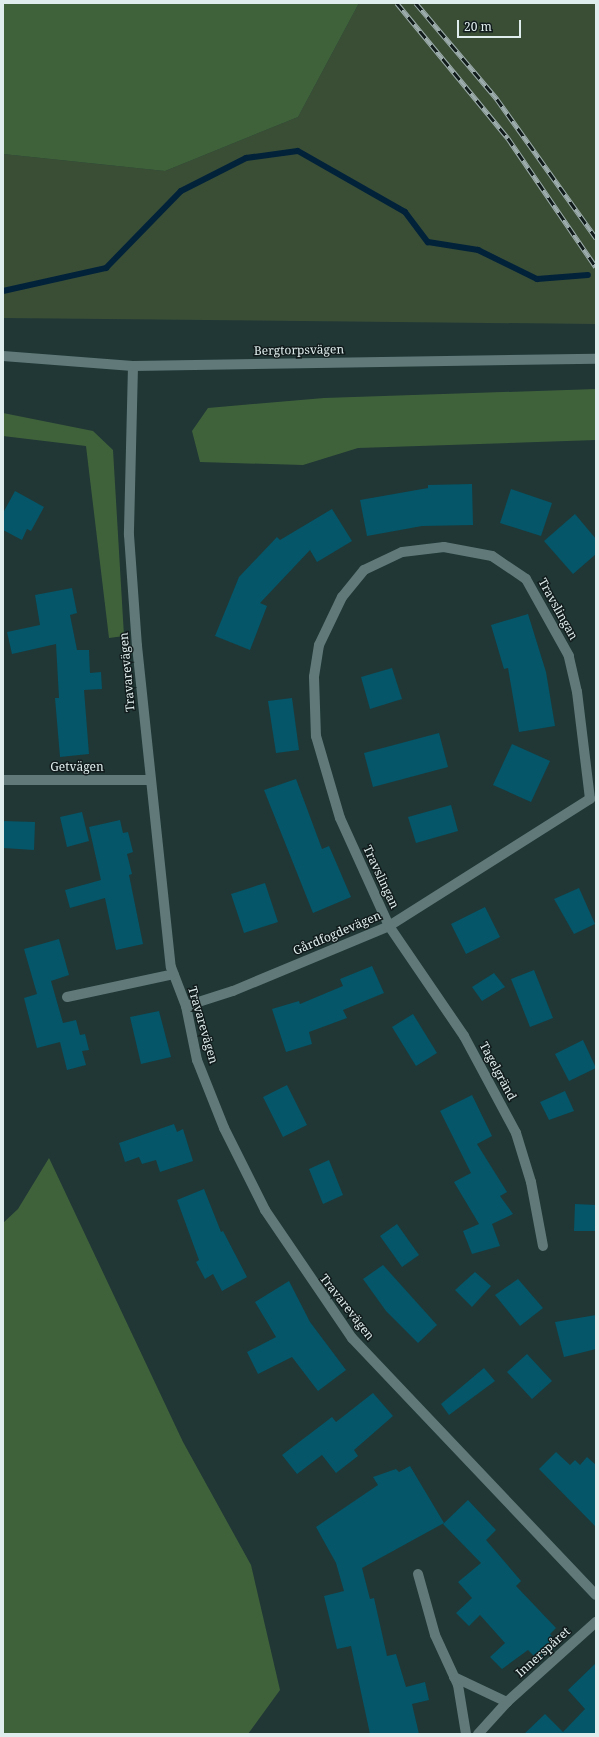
<!DOCTYPE html>
<meta charset="utf-8">
<style>
body{margin:0}
#map{position:relative;width:599px;height:1737px;overflow:hidden;background:#203736;font-family:"Noto Serif",serif}
div>[style]{position:absolute}
[style*='--x']{left:calc(var(--x)*1px);top:calc(var(--y)*1px);width:calc(var(--w)*1px);rotate:calc(var(--a)*1deg)}
.green>*{inset:0;background:#3a4e36}
.forest>*{inset:0;background:#40623a}
.stream>*{height:6px;margin:-3px;padding:0 3px;transform-origin:3px;border-radius:3px;background:#02223a}
.building>*{inset:0;background:#045668}
.street>*{height:10px;margin:-5px;padding:0 5px;transform-origin:5px;border-radius:5px;background:#617a79}
.secondary>*{height:10px;margin:-5px;padding:0 5px;transform-origin:5px;border-radius:5px;background:#617a79}
.rail>*{height:4.5px;margin-top:-2.25px;transform-origin:0;background:repeating-linear-gradient(90deg,#121c1c 0 9px,#9dadad 0 18px);box-sizing:border-box;border-block:1px solid #9dadad}
span{translate:-50% -50%;white-space:nowrap;text-align:center;line-height:1.15;-webkit-text-stroke:3px #121c1c;paint-order:stroke}
.street-label{font-size:12px;color:#e0eded}
.frame{position:absolute;inset:0;border:4px solid #e0eded;pointer-events:none}
.scale{position:absolute;left:457px;top:20px;width:64px;height:18px;box-sizing:border-box;border:2px solid #e0eded;border-top:0;padding-left:5px;font-size:12px;line-height:14px;white-space:nowrap;color:#e0eded;-webkit-text-stroke:3px #121c1c;paint-order:stroke}
</style>
<div id="map">
<div class="green">
<div style="clip-path:polygon(359px 3px,596px 3px,596px 324px,3px 318px,3px 154px,165px 171px,298px 117px)"></div>
</div>
<div class="forest">
<div style="clip-path:polygon(3px 3px,359px 3px,298px 117px,165px 171px,3px 154px)"></div>
<div style="clip-path:polygon(596px 389px,596px 440px,358px 448px,303px 465px,200px 462px,192px 431px,208px 408px,324px 398px)"></div>
<div style="clip-path:polygon(3px 413px,93px 431px,113px 450px,124px 636px,109px 638px,86px 446px,3px 436px)"></div>
<div style="clip-path:polygon(49px 1158px,183px 1442px,251px 1565px,280px 1690px,248px 1734px,3px 1734px,3px 1223px,18px 1209px)"></div>
</div>
<div class="stream">
<div style="--x:3;--y:291;--w:106;--a:-12.6"></div>
<div style="--x:106;--y:268;--w:107;--a:-45.8"></div>
<div style="--x:181;--y:191;--w:73;--a:-26.9"></div>
<div style="--x:246;--y:158;--w:52;--a:-7.7"></div>
<div style="--x:298;--y:151;--w:123;--a:29.7"></div>
<div style="--x:405;--y:212;--w:38;--a:53"></div>
<div style="--x:428;--y:242;--w:51;--a:9.1"></div>
<div style="--x:478;--y:250;--w:66;--a:26.2"></div>
<div style="--x:537;--y:279;--w:51;--a:-4.5"></div>
</div>
<div class="building">
<div style="clip-path:polygon(472px 484px,473px 525px,422px 526px,367px 536px,360px 500px,428px 488px,428px 485px)"></div>
<div style="clip-path:polygon(511px 489px,552px 503px,541px 536px,500px 523px)"></div>
<div style="clip-path:polygon(15px 491px,44px 507px,31px 531px,27px 529px,22px 540px,3px 530px,3px 513px)"></div>
<div style="clip-path:polygon(332px 509px,352px 541px,317px 562px,310px 550px,260px 603px,267px 606px,250px 650px,215px 636px,239px 577px,277px 537px,280px 540px)"></div>
<div style="clip-path:polygon(575px 514px,596px 539px,596px 554px,573px 574px,544px 541px)"></div>
<div style="clip-path:polygon(72px 588px,77px 613px,70px 615px,77px 650px,89px 650px,90px 673px,101px 672px,102px 689px,84px 690px,89px 754px,60px 757px,55px 698px,59px 698px,56px 644px,12px 654px,7px 632px,40px 625px,35px 595px)"></div>
<div style="clip-path:polygon(528px 614px,546px 672px,555px 726px,519px 732px,508px 668px,504px 669px,491px 625px)"></div>
<div style="clip-path:polygon(392px 668px,402px 699px,370px 709px,361px 677px)"></div>
<div style="clip-path:polygon(292px 698px,299px 750px,276px 753px,268px 701px)"></div>
<div style="clip-path:polygon(439px 733px,448px 767px,373px 787px,364px 753px)"></div>
<div style="clip-path:polygon(512px 744px,550px 761px,531px 802px,493px 785px)"></div>
<div style="clip-path:polygon(296px 779px,322px 849px,329px 846px,351px 897px,313px 913px,264px 790px)"></div>
<div style="clip-path:polygon(451px 805px,458px 831px,416px 843px,408px 817px)"></div>
<div style="clip-path:polygon(82px 812px,89px 841px,67px 847px,60px 817px)"></div>
<div style="clip-path:polygon(120px 820px,123px 833px,128px 832px,133px 852px,127px 854px,132px 874px,129px 875px,143px 944px,116px 950px,105px 898px,70px 908px,65px 890px,101px 880px,89px 827px)"></div>
<div style="clip-path:polygon(3px 821px,35px 822px,34px 850px,3px 848px)"></div>
<div style="clip-path:polygon(265px 883px,278px 922px,244px 933px,231px 894px)"></div>
<div style="clip-path:polygon(579px 888px,595px 924px,574px 934px,554px 899px)"></div>
<div style="clip-path:polygon(485px 907px,500px 937px,466px 954px,451px 924px)"></div>
<div style="clip-path:polygon(59px 939px,69px 975px,51px 981px,63px 1023px,76px 1020px,80px 1035px,85px 1034px,89px 1050px,82px 1051px,86px 1065px,67px 1070px,60px 1042px,37px 1048px,24px 998px,37px 994px,24px 949px)"></div>
<div style="clip-path:polygon(372px 966px,384px 993px,343px 1010px,347px 1018px,309px 1032px,312px 1044px,286px 1052px,272px 1009px,299px 1001px,300px 1004px,343px 986px,340px 979px)"></div>
<div style="clip-path:polygon(534px 970px,553px 1018px,530px 1027px,511px 979px)"></div>
<div style="clip-path:polygon(494px 973px,505px 987px,482px 1001px,472px 987px)"></div>
<div style="clip-path:polygon(159px 1011px,171px 1057px,141px 1064px,130px 1017px)"></div>
<div style="clip-path:polygon(413px 1014px,437px 1053px,416px 1066px,392px 1027px)"></div>
<div style="clip-path:polygon(583px 1040px,596px 1068px,569px 1081px,555px 1054px)"></div>
<div style="clip-path:polygon(287px 1085px,307px 1125px,283px 1137px,263px 1097px)"></div>
<div style="clip-path:polygon(565px 1091px,574px 1111px,549px 1120px,540px 1102px)"></div>
<div style="clip-path:polygon(472px 1095px,492px 1136px,477px 1144px,507px 1192px,500px 1196px,513px 1214px,492px 1224px,500px 1246px,472px 1254px,463px 1231px,479px 1224px,454px 1182px,471px 1173px,440px 1111px)"></div>
<div style="clip-path:polygon(174px 1124px,177px 1132px,183px 1129px,193px 1161px,160px 1172px,156px 1160px,142px 1164px,139px 1157px,125px 1162px,119px 1143px)"></div>
<div style="clip-path:polygon(329px 1160px,343px 1195px,323px 1204px,309px 1169px)"></div>
<div style="clip-path:polygon(204px 1189px,221px 1232px,223px 1231px,247px 1277px,222px 1291px,213px 1274px,205px 1279px,196px 1262px,199px 1260px,177px 1200px)"></div>
<div style="clip-path:polygon(575px 1204px,596px 1205px,596px 1231px,574px 1231px)"></div>
<div style="clip-path:polygon(397px 1224px,419px 1255px,402px 1267px,380px 1236px)"></div>
<div style="clip-path:polygon(383px 1265px,437px 1325px,418px 1343px,386px 1311px,363px 1279px)"></div>
<div style="clip-path:polygon(475px 1272px,491px 1286px,472px 1307px,455px 1290px)"></div>
<div style="clip-path:polygon(518px 1279px,543px 1308px,520px 1326px,495px 1295px)"></div>
<div style="clip-path:polygon(289px 1281px,310px 1322px,346px 1370px,318px 1391px,292px 1357px,258px 1374px,247px 1352px,276px 1337px,255px 1302px)"></div>
<div style="clip-path:polygon(596px 1315px,596px 1349px,564px 1357px,555px 1322px)"></div>
<div style="clip-path:polygon(527px 1354px,552px 1381px,532px 1399px,507px 1372px)"></div>
<div style="clip-path:polygon(484px 1368px,495px 1381px,449px 1415px,441px 1404px)"></div>
<div style="clip-path:polygon(373px 1393px,393px 1416px,354px 1450px,358px 1456px,336px 1473px,322px 1455px,297px 1474px,282px 1455px,332px 1417px,336px 1422px)"></div>
<div style="clip-path:polygon(556px 1452px,570px 1465px,575px 1460px,580px 1465px,587px 1457px,596px 1465px,596px 1527px,539px 1469px)"></div>
<div style="clip-path:polygon(410px 1466px,444px 1523px,362px 1568px,370px 1599px,374px 1598px,387px 1656px,396px 1654px,406px 1687px,425px 1682px,429px 1700px,412px 1704px,419px 1734px,370px 1734px,351px 1646px,337px 1649px,324px 1596px,344px 1591px,336px 1563px,316px 1527px,378px 1485px,373px 1477px,396px 1469px,399px 1472px)"></div>
<div style="clip-path:polygon(468px 1500px,496px 1530px,486px 1540px,521px 1581px,516px 1586px,556px 1628px,550px 1634px,559px 1644px,540px 1662px,528px 1650px,502px 1669px,490px 1657px,505px 1643px,480px 1615px,469px 1626px,456px 1613px,472px 1598px,458px 1582px,481px 1563px,443px 1524px)"></div>
<div style="clip-path:polygon(596px 1663px,596px 1734px,524px 1734px,545px 1714px,563px 1732px,585px 1709px,568px 1690px)"></div>
</div>
<div class="street">
<div style="--x:133;--y:366;--w:169;--a:91.4"></div>
<div style="--x:129;--y:535;--w:111;--a:85.9"></div>
<div style="--x:137;--y:646;--w:323;--a:84"></div>
<div style="--x:171;--y:967;--w:42;--a:69"></div>
<div style="--x:186;--y:1006;--w:55;--a:78.5"></div>
<div style="--x:197;--y:1060;--w:73;--a:68.3"></div>
<div style="--x:224;--y:1128;--w:92;--a:63.4"></div>
<div style="--x:265;--y:1210;--w:155;--a:55.8"></div>
<div style="--x:352;--y:1338;--w:354;--a:46.5"></div>
<div style="--x:3;--y:780;--w:147;--a:0"></div>
<div style="--x:67;--y:997;--w:109;--a:-12.1"></div>
<div style="--x:186;--y:1006;--w:49;--a:-17.7"></div>
<div style="--x:233;--y:991;--w:169;--a:-22.6"></div>
<div style="--x:389;--y:926;--w:238;--a:-32.3"></div>
<div style="--x:590;--y:799;--w:108;--a:-96.9"></div>
<div style="--x:577;--y:692;--w:37;--a:-103"></div>
<div style="--x:569;--y:656;--w:88;--a:-119.2"></div>
<div style="--x:526;--y:579;--w:41;--a:-145.9"></div>
<div style="--x:492;--y:556;--w:49;--a:-169.4"></div>
<div style="--x:444;--y:547;--w:42;--a:173.2"></div>
<div style="--x:402;--y:552;--w:42;--a:154.7"></div>
<div style="--x:364;--y:570;--w:35;--a:129"></div>
<div style="--x:342;--y:597;--w:53;--a:115.6"></div>
<div style="--x:319;--y:645;--w:32;--a:99"></div>
<div style="--x:314;--y:677;--w:59;--a:88.1"></div>
<div style="--x:316;--y:736;--w:85;--a:73.7"></div>
<div style="--x:340;--y:818;--w:119;--a:65.6"></div>
<div style="--x:389;--y:926;--w:133;--a:55.7"></div>
<div style="--x:464;--y:1036;--w:110;--a:61.8"></div>
<div style="--x:516;--y:1133;--w:51;--a:73"></div>
<div style="--x:531;--y:1182;--w:65;--a:79.4"></div>
<div style="--x:418;--y:1574;--w:63;--a:74.4"></div>
<div style="--x:435;--y:1635;--w:55;--a:65.3"></div>
<div style="--x:458;--y:1685;--w:50;--a:80.7"></div>
<div style="--x:454;--y:1677;--w:59;--a:25.3"></div>
<div style="--x:478;--y:1734;--w:43;--a:-47.8"></div>
<div style="--x:507;--y:1702;--w:120;--a:-42"></div>
</div>
<div class="secondary">
<div style="--x:3;--y:356;--w:130;--a:4.4"></div>
<div style="--x:133;--y:366;--w:463;--a:-0.9"></div>
</div>
<div class="rail">
<div style="--x:397;--y:3;--w:175;--a:50.6"></div>
<div style="--x:508;--y:138;--w:156;--a:55.7"></div>
<div style="--x:416;--y:3;--w:126;--a:49.8"></div>
<div style="--x:497;--y:99;--w:171;--a:54.5"></div>
</div>
<div class="street-label">
<span style="left:299px;top:350px;rotate:-1deg">Bergtorpsvägen</span>
<span style="left:558px;top:609px;rotate:61deg">Travslingan</span>
<span style="left:127px;top:672px;rotate:-95deg">Travarevägen</span>
<span style="left:77px;top:767px">Getvägen</span>
<span style="left:381px;top:877px;rotate:65deg">Travslingan</span>
<span style="left:337px;top:933px;rotate:-23deg">Gårdfogdevägen</span>
<span style="left:203px;top:1025px;rotate:74deg">Travarevägen</span>
<span style="left:498px;top:1071px;rotate:62deg">Tagelgränd</span>
<span style="left:347px;top:1307px;rotate:52deg">Travarevägen</span>
<span style="left:543px;top:1652px;rotate:-42deg">Innerspåret</span>
</div>
<div class="frame"></div>
<div class="scale">20 m</div>
</div>
